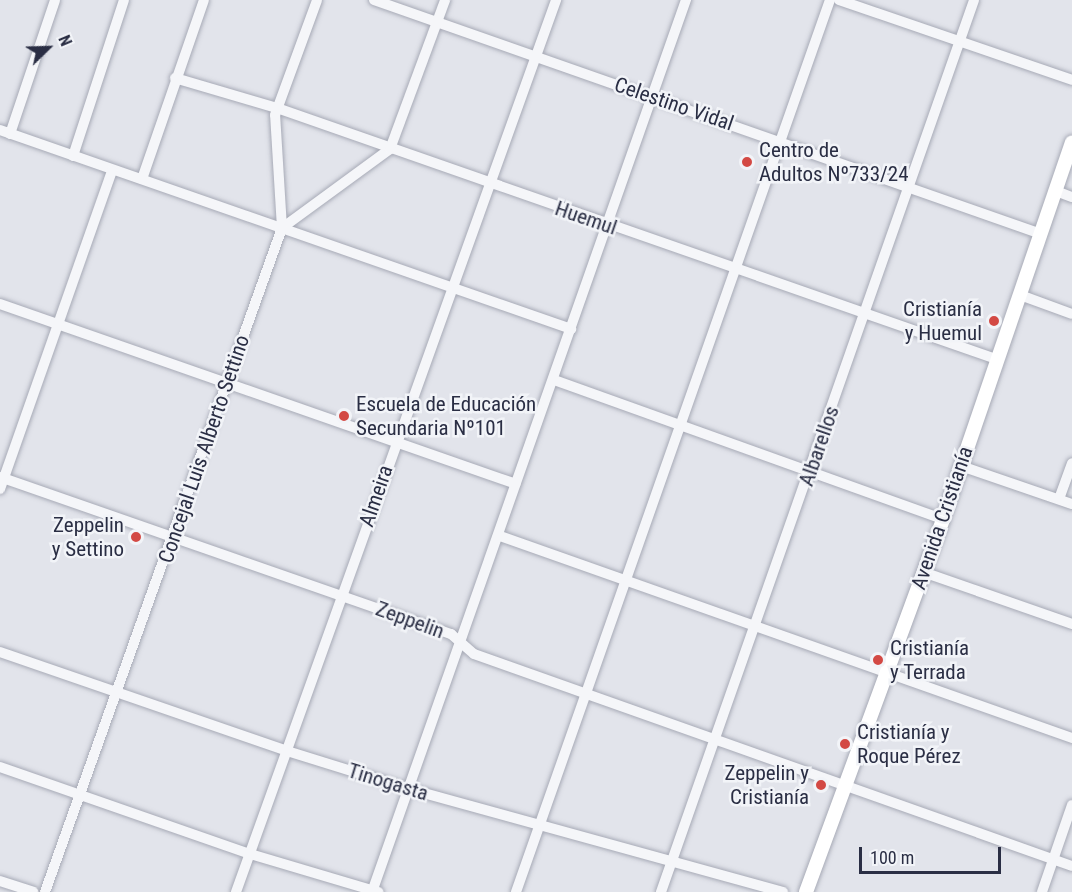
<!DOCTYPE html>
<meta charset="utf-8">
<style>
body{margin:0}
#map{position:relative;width:1072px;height:892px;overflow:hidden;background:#e2e4eb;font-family:"Roboto Condensed",sans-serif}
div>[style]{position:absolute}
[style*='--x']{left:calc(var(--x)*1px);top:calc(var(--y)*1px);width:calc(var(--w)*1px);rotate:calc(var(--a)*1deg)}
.roads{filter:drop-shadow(0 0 2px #a7aab6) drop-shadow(0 0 2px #a7aab6)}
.minor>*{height:10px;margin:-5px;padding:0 5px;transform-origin:5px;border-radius:5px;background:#f5f6f9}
.major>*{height:14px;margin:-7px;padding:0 7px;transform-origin:7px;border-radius:7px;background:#fff}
.dots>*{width:16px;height:16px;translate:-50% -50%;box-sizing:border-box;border:3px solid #f2f4f8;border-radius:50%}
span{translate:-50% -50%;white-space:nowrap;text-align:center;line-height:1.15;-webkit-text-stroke:5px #f2f4f8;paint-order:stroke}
.street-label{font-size:21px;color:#2a2e44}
.poi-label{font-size:21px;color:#2a2e44}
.left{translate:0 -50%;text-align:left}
.right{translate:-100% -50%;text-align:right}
.north{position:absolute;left:18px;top:18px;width:60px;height:60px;-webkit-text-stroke:4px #f2f4f8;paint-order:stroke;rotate:67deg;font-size:16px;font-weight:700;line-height:24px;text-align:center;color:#2a2e44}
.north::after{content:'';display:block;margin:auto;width:21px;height:27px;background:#2a2e44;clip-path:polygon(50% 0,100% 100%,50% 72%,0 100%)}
.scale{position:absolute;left:859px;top:847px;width:142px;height:27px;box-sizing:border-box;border:3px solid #2a2e44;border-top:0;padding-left:8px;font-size:18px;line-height:21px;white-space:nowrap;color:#2a2e44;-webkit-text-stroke:4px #f2f4f8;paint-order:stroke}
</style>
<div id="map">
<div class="roads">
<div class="minor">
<div style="--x:374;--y:0;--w:707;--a:19.33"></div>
<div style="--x:839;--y:0;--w:246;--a:18.9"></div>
<div style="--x:175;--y:78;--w:106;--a:16.4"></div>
<div style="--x:277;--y:108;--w:762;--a:19.24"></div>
<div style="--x:0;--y:130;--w:605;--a:19.21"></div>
<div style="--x:10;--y:134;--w:141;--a:-71.4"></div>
<div style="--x:73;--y:156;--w:164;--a:-71.9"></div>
<div style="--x:142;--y:179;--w:189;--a:-70.9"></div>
<div style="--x:1056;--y:191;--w:17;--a:21"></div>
<div style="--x:282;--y:228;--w:134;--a:-36.2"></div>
<div style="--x:390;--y:149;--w:159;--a:-69.7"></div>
<div style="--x:1020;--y:295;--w:55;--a:20.1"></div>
<div style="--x:0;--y:304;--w:546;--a:19.23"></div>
<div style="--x:554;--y:380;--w:413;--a:19.7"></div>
<div style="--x:961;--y:466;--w:117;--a:18.9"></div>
<div style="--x:0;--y:477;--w:478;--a:19.2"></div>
<div style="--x:451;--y:634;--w:30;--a:41"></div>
<div style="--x:474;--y:654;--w:634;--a:19.52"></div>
<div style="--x:0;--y:489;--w:337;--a:-70.6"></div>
<div style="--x:1059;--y:499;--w:38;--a:-70"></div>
<div style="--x:500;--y:536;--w:607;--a:19.45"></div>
<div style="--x:923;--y:572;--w:158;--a:19.2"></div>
<div style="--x:0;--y:652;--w:304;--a:19"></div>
<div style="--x:287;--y:751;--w:128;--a:17.3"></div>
<div style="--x:409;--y:789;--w:388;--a:15.4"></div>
<div style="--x:0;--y:767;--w:265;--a:19.2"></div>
<div style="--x:250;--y:854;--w:134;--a:16.5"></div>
<div style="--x:0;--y:881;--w:35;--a:18"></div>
<div style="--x:45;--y:892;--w:705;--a:-70.36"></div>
<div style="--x:282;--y:228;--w:113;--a:-93.5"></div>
<div style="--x:275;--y:115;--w:122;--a:-69.9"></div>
<div style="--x:236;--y:892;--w:948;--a:-70.26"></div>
<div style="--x:372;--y:892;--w:946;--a:-70.61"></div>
<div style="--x:516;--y:892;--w:946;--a:-70.61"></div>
<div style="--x:661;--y:892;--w:945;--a:-70.66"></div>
<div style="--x:1042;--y:892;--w:92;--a:-71"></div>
</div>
<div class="major">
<div style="--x:806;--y:892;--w:397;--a:-69.8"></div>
<div style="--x:943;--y:519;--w:398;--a:-71.1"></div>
</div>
</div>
<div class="dots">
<div style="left:747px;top:162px;background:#d34944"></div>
<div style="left:994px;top:321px;background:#d34944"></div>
<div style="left:344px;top:416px;background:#d34944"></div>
<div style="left:136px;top:537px;background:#d34944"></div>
<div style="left:878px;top:660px;background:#d34944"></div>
<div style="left:845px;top:744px;background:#d34944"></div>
<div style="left:821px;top:785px;background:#d34944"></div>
</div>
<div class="street-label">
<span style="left:674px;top:104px;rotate:19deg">Celestino Vidal</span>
<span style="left:586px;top:218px;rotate:19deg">Huemul</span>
<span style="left:819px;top:446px;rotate:-71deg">Albarellos</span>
<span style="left:204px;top:449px;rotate:-71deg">Concejal Luis Alberto Settino</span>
<span style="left:376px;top:496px;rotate:-71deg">Almeira</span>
<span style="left:942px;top:518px;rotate:-71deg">Avenida Cristianía</span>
<span style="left:410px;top:620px;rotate:20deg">Zeppelin</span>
<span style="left:388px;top:782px;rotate:17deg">Tinogasta</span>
</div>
<div class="poi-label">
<span class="left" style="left:759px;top:162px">Centro de<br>Adultos Nº733/24</span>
<span class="right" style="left:982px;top:321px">Cristianía<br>y Huemul</span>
<span class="left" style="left:356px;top:416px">Escuela de Educación<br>Secundaria Nº101</span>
<span class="right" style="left:124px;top:537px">Zeppelin<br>y Settino</span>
<span class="left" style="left:890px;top:660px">Cristianía<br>y Terrada</span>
<span class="left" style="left:857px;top:744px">Cristianía y<br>Roque Pérez</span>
<span class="right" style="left:809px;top:785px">Zeppelin y<br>Cristianía</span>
</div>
<div class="north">N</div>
<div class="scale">100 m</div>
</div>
